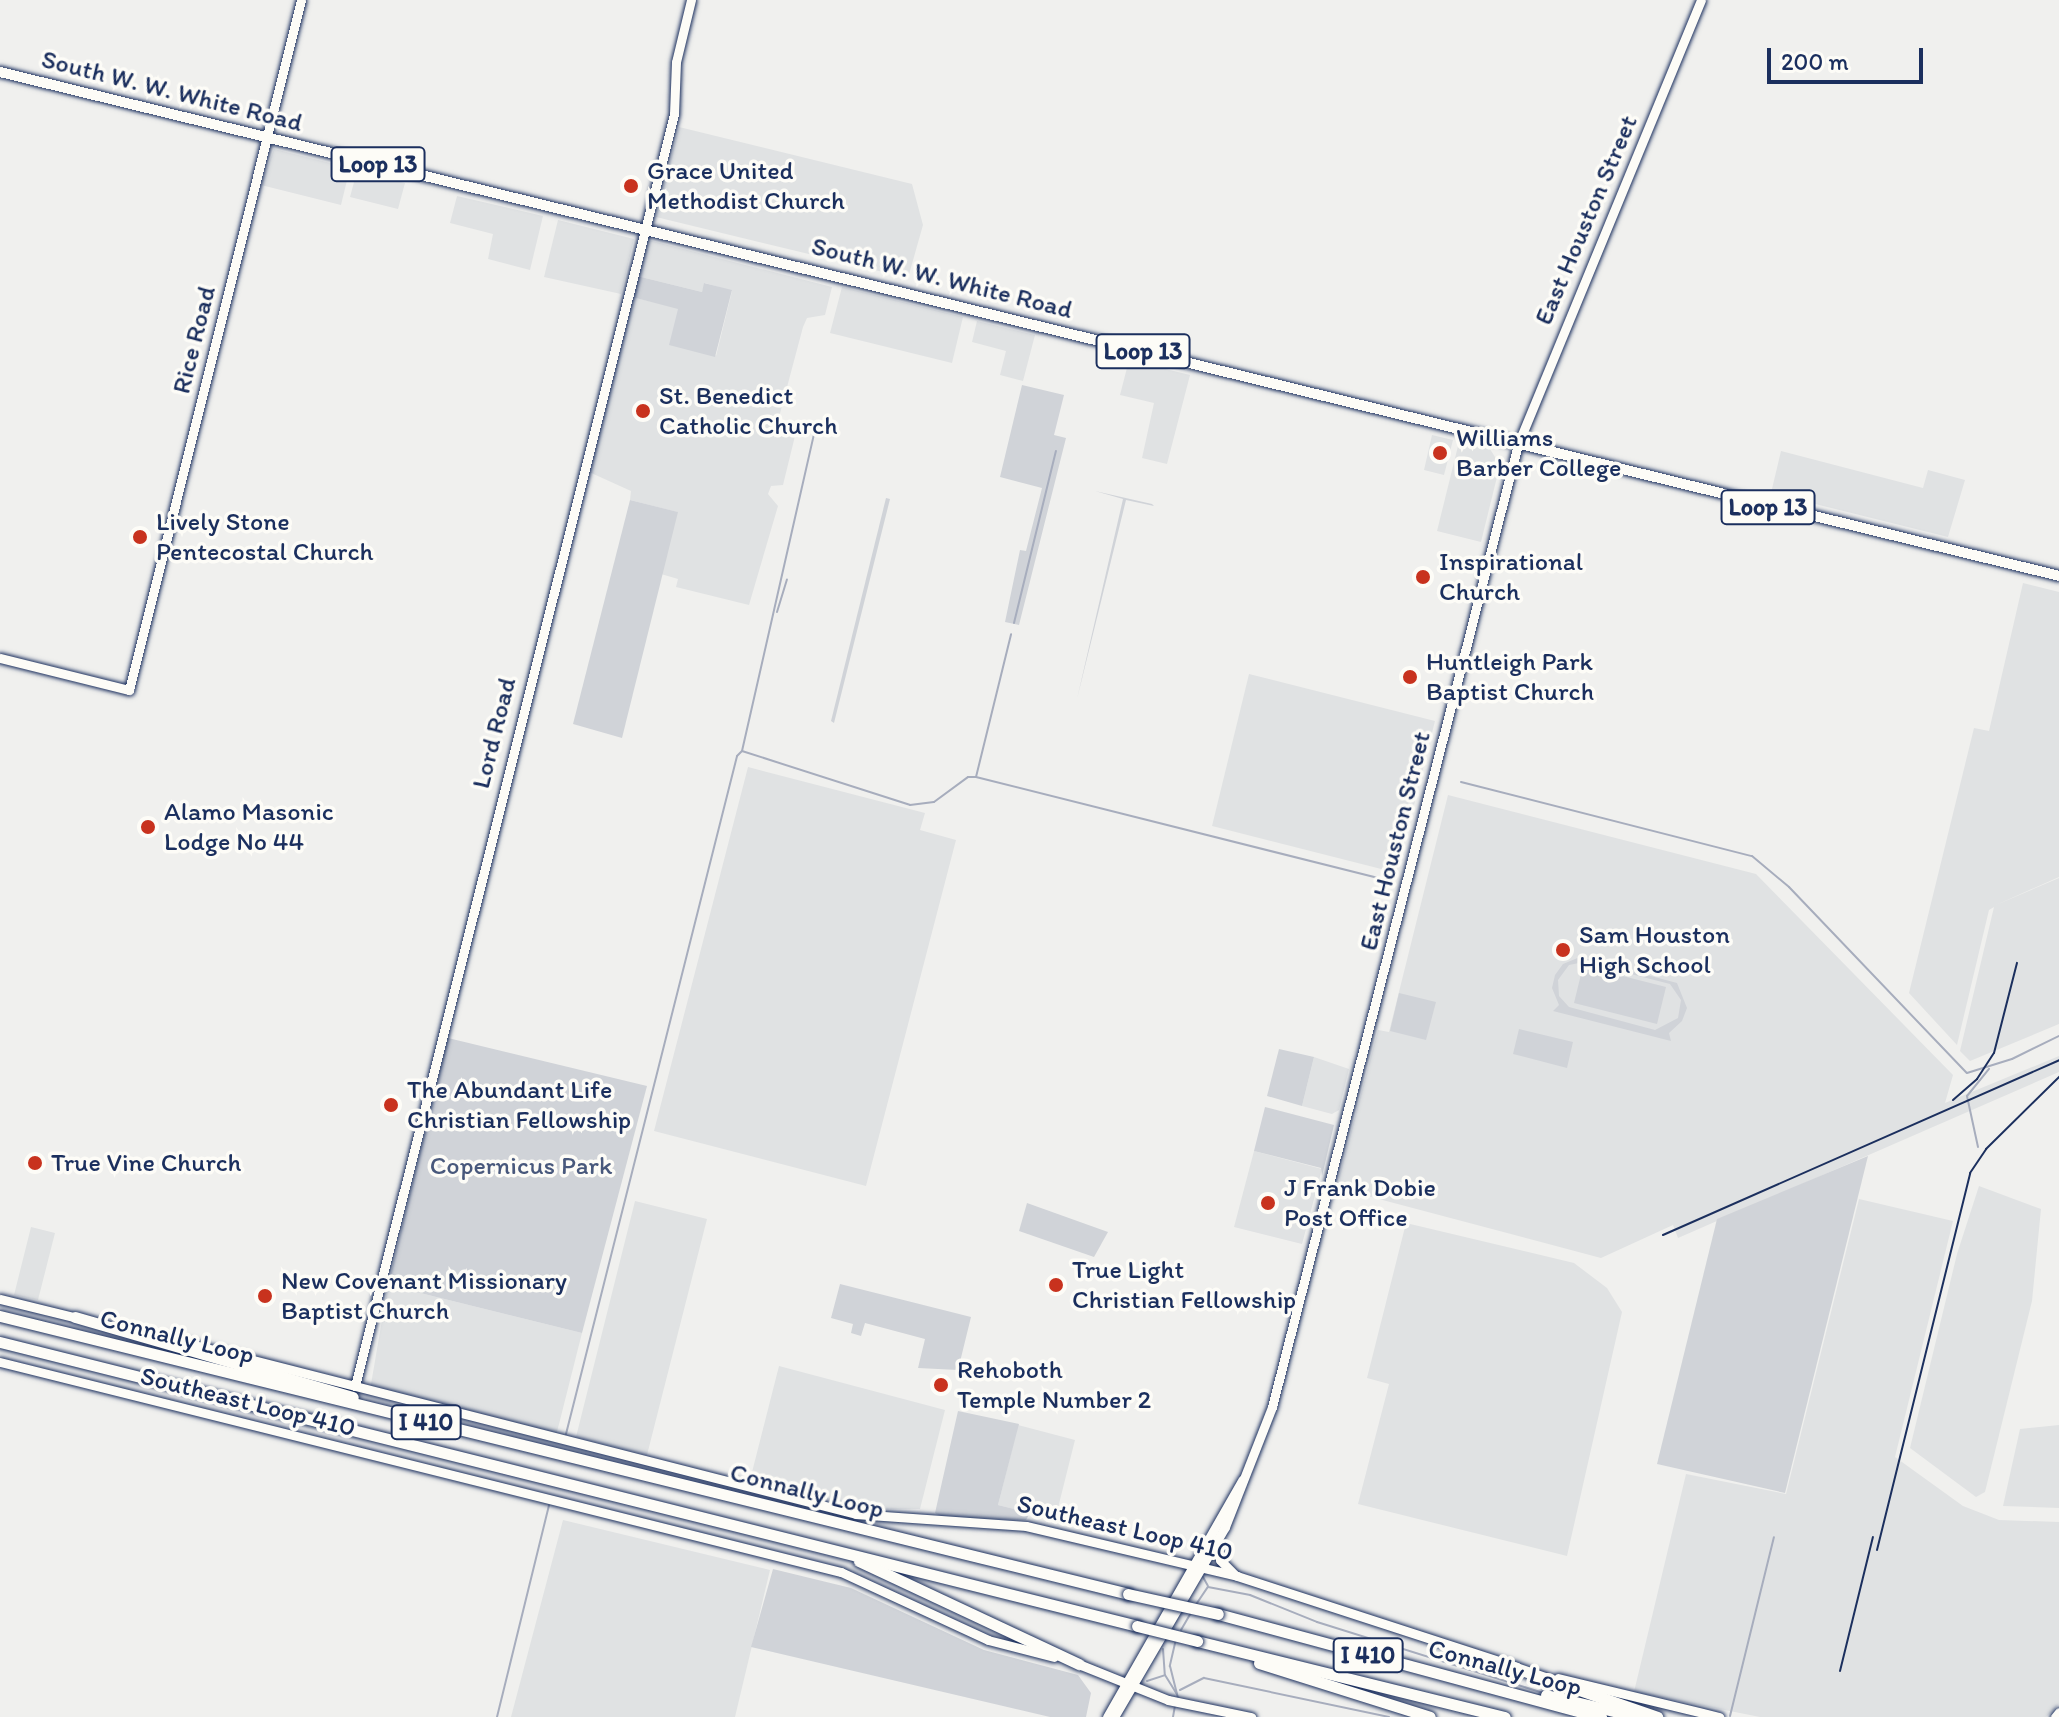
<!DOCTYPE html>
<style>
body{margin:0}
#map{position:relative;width:2059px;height:1717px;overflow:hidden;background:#f0f0ee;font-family:Itim,sans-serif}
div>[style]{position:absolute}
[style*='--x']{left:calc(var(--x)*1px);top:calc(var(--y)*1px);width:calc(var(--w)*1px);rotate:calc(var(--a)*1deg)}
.built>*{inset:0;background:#e0e2e3}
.green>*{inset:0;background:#d0d3d8}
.stream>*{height:2px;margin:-1px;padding:0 1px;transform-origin:1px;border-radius:1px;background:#a7adbd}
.roads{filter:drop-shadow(0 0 2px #1b2f5e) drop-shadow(0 0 2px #1b2f5e)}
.secondary>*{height:9px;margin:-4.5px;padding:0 4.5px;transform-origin:4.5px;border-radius:4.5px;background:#fdfcf7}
.primary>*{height:10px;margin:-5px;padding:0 5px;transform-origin:5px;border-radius:5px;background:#fdfcf7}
.highway>*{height:11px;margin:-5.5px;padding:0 5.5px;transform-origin:5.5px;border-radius:5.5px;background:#fdfcf7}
.rail>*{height:2px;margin:-1px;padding:0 1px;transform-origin:1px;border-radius:1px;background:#1b2f5e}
.bridges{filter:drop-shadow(0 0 2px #1b2f5e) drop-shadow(0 0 2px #1b2f5e)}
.highway-bridge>*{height:11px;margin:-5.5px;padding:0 5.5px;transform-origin:5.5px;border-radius:5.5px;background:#fdfcf7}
.dots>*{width:22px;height:22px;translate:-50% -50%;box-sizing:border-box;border:4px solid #fdfcf7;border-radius:50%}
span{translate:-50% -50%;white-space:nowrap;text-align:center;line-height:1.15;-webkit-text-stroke:7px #fdfcf7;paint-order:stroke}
.shield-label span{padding:2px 6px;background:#fdfcf7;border:2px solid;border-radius:6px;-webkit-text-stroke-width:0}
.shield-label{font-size:24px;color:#1b2f5e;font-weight:700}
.street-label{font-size:26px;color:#1b2f5e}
.poi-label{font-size:26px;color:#1b2f5e}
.left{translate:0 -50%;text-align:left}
.park-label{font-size:26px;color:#48587c}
.scale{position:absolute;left:1767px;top:48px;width:156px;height:36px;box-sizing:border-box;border:4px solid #1b2f5e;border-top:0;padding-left:10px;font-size:24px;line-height:28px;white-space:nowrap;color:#1b2f5e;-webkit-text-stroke:6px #fdfcf7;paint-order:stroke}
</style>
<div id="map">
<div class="built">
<div style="clip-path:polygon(679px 127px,912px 184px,923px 225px,908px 278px,656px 217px)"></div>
<div style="clip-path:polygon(274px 149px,350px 168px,341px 205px,261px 185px)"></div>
<div style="clip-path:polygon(357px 171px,405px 183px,398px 209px,350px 197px)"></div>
<div style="clip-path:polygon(457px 196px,543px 216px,530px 270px,488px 259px,493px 234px,450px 223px)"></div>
<div style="clip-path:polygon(558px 220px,634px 239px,621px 294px,544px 277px)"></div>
<div style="clip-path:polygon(648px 240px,832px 287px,825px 315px,807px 318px,803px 327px,778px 421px,795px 436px,783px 485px,771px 486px,768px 494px,778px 506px,749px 605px,676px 587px,678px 579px,661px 574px,677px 512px,630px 500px,631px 491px,589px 472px,632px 297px,678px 308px,716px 356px,732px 291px,705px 283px,702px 292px,637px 276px)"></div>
<div style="clip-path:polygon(842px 287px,963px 317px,952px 363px,830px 333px)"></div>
<div style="clip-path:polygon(977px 321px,1035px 335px,1023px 381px,1000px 375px,1006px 351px,972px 342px)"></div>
<div style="clip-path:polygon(1129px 360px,1190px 375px,1167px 464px,1142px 458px,1154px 403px,1120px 395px)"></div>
<div style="clip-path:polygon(1432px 435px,1453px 440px,1444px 475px,1424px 470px)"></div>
<div style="clip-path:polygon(1459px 442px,1490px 449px,1500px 465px,1481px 542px,1437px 531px)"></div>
<div style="clip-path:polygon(1781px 451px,1923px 488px,1928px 470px,1965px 480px,1948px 537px,1771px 493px)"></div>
<div style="clip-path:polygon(2023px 583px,2059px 592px,2059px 877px,1996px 905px,2059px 878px,2059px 1024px,1970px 1061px,1960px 1051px,1994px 907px,1989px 910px,1957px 1045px,1909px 993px,1974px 728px,1989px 731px)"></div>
<div style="clip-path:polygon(1249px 674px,1435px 721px,1397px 873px,1212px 826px)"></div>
<div style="clip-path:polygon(748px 767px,925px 813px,920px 830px,956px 840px,866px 1186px,654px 1131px)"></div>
<div style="clip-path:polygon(1448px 795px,1756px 874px,1953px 1075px,1945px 1103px,2059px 1056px,2059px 1072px,1678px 1238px,1673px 1225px,1601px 1258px,1341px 1189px,1339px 1177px,1378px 1030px,1389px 1032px)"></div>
<div style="clip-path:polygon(1314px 1057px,1349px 1069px,1339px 1110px,1332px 1114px,1302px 1106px)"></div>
<div style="clip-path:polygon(1254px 1151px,1322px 1169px,1302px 1244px,1234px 1227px)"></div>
<div style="clip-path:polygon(1979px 1186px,2041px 1209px,2032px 1301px,1985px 1492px,1976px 1497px,1910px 1448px,1957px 1254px)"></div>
<div style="clip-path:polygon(1859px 1199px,1953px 1221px,1895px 1457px,1963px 1506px,1999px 1520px,2059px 1522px,2059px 1704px,2046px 1717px,1760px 1717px,1634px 1692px,1686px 1474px,1786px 1494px)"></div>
<div style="clip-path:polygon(635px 1201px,707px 1219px,647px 1455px,576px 1437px)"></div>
<div style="clip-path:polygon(1406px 1223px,1574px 1263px,1607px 1288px,1622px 1312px,1567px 1556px,1358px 1504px,1389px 1384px,1367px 1378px)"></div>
<div style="clip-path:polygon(31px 1227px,55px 1233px,38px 1300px,14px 1295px)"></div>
<div style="clip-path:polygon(388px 1285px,582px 1333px,556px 1436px,370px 1390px)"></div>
<div style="clip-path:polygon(779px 1366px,945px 1410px,920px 1509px,867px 1509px,750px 1480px)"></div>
<div style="clip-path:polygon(1018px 1425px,1075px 1440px,1055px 1520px,998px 1505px)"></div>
<div style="clip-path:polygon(2059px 1425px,2059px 1508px,2003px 1506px,2020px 1429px)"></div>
<div style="clip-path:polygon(563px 1520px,770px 1570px,735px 1717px,511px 1717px)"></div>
</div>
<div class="green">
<div style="clip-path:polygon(637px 276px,702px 292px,704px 283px,732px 290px,715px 357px,669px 345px,678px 309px,632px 297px)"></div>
<div style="clip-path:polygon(1022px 385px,1064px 395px,1054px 435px,1066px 438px,1019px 625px,1005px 622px,1020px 550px,1026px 551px,1042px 488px,1000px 477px)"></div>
<div style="clip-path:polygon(1095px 491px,1152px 504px,1154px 506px,1126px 500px,1077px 699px,1123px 499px)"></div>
<div style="clip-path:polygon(886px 498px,890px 499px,834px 723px,831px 721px)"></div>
<div style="clip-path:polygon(630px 500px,678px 512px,622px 738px,573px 724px)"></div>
<div style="clip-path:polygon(evenodd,1580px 957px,1677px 983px,1687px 1008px,1682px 1021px,1669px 1033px,1671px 1041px,1553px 1011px,1559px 1005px,1552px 988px,1555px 975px,1563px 964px,1580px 957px,1584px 962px,1670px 984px,1681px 1000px,1678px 1018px,1655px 1030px,1569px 1007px,1559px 996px,1558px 980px,1569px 965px,1584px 962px)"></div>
<div style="clip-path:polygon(1583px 966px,1666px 987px,1657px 1024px,1574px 1003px)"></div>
<div style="clip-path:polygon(1399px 993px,1436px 1002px,1426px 1040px,1390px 1031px)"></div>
<div style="clip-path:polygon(1519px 1029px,1573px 1042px,1567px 1068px,1513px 1054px)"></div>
<div style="clip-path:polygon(448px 1038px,647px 1086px,582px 1333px,388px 1285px)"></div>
<div style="clip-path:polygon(1279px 1049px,1314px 1057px,1302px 1106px,1267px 1096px)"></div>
<div style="clip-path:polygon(1265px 1107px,1334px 1125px,1322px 1176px,1321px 1168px,1254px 1151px)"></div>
<div style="clip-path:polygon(1868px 1156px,1785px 1493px,1657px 1464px,1717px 1219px)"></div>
<div style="clip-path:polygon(1027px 1203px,1108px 1232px,1094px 1257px,1019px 1231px)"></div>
<div style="clip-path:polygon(840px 1284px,971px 1317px,958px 1370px,918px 1368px,925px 1339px,865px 1323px,861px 1336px,851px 1333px,853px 1324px,831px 1318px)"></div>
<div style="clip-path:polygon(958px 1411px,1019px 1424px,998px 1505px,1030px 1513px,1026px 1520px,944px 1518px,935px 1513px)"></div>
<div style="clip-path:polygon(773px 1569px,851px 1588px,984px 1650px,1078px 1675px,1091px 1693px,1086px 1717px,1050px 1717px,751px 1647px)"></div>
</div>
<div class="stream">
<div style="--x:777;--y:612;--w:34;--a:-73"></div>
<div style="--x:1014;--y:623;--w:177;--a:-76.3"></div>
<div style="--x:742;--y:751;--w:326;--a:-77.2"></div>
<div style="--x:976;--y:777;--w:147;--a:-76.2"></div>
<div style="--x:1461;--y:782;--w:300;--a:14.3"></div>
<div style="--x:1752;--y:856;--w:48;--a:40"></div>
<div style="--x:1789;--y:887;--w:257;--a:46.3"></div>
<div style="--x:1967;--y:1073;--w:47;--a:-17.3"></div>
<div style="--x:2012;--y:1059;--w:52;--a:-26.1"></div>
<div style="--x:1978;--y:1147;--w:52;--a:-102.2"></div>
<div style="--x:1967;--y:1096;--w:35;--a:-51"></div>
<div style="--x:566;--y:1434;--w:699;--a:-75.84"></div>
<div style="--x:737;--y:756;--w:7;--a:-45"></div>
<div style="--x:742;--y:751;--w:176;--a:17.8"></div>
<div style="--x:910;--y:805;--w:24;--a:-7"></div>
<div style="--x:934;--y:802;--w:42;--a:-36.3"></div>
<div style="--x:968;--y:777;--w:8;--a:0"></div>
<div style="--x:976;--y:777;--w:426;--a:14.1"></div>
<div style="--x:1203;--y:1577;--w:10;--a:61"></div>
<div style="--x:1195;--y:1606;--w:23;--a:-56"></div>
<div style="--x:1208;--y:1587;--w:43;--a:10.8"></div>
<div style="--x:1250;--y:1595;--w:72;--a:21.9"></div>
<div style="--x:1317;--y:1622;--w:235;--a:17.4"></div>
<div style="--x:1181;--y:1630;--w:22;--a:-60"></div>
<div style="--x:1176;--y:1639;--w:28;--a:103"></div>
<div style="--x:1170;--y:1666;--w:32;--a:76"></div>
<div style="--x:1163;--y:1649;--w:26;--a:86"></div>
<div style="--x:1165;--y:1675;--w:22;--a:58"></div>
<div style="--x:1147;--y:1681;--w:19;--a:-18"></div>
<div style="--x:1180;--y:1690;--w:27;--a:-27"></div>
<div style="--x:1204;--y:1678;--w:189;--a:11.9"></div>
<div style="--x:1730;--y:1716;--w:184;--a:-76.2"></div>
<div style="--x:497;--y:1717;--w:218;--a:-76.2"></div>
<div style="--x:1173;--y:1717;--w:11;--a:-80"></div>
</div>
<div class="roads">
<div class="secondary">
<div style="--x:0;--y:658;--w:133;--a:13.9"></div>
<div style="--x:129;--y:690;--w:711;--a:-76"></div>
<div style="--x:0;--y:1299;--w:80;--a:13.7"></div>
<div style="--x:167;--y:1338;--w:711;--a:14.33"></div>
<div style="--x:856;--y:1514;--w:170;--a:4"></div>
<div style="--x:1026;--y:1526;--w:217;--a:13.3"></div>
<div style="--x:1237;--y:1576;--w:294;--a:18"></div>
<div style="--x:0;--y:1362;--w:867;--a:14.02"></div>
<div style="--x:841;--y:1572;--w:162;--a:24.8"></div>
<div style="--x:988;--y:1640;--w:68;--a:14.4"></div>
<div style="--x:355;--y:1386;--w:1311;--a:-75.92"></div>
<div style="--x:674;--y:114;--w:52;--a:-87.8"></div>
<div style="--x:676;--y:62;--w:64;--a:-76.4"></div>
<div style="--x:1217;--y:1544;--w:16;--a:79"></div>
<div style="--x:1220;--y:1560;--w:20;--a:45"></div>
<div style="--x:1076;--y:1663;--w:99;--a:21.9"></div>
<div style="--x:1168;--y:1700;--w:85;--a:11.6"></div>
<div style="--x:1558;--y:1678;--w:166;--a:13.6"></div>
<div style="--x:1107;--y:1717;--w:273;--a:-60.3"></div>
<div style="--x:1114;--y:1717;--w:220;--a:-59.7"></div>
<div style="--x:1225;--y:1527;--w:129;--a:-68.6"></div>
<div style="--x:1272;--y:1407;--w:994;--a:-75.67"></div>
<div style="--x:1518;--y:444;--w:480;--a:-67.6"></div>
<div style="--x:2055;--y:1717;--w:6;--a:-51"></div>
</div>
<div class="primary">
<div style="--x:0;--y:72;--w:2120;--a:13.75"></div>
</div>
<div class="highway">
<div style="--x:0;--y:1316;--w:1162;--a:13.84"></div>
<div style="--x:75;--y:1317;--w:289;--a:16.1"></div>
<div style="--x:0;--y:1342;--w:1172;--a:14.02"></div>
<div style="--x:859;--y:1561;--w:243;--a:25.1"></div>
<div style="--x:1218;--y:1614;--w:397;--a:15.1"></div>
<div style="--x:1197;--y:1641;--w:317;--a:13.9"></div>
<div style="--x:1259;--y:1663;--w:179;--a:17.5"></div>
<div style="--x:1510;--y:1666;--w:156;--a:19.1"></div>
<div style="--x:1546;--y:1695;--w:96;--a:13.3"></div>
</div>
</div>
<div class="rail">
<div style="--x:1953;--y:1100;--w:32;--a:-41"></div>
<div style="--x:1977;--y:1079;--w:31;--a:-57"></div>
<div style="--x:1994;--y:1053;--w:93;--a:-75.7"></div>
<div style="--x:1663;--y:1235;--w:433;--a:-23.8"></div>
<div style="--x:1877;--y:1550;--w:388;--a:-76.1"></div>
<div style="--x:1970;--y:1173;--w:29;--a:-56"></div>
<div style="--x:1986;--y:1149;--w:103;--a:-44.6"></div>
<div style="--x:1840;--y:1671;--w:138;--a:-76.2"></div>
</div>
<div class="bridges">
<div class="highway-bridge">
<div style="--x:1128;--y:1594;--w:92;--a:12.5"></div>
<div style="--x:1137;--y:1626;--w:62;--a:14"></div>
</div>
</div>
<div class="dots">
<div style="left:631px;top:186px;background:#c8321e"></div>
<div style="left:643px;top:411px;background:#c8321e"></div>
<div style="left:1440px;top:453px;background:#c8321e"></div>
<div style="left:140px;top:537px;background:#c8321e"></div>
<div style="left:1423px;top:577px;background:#c8321e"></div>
<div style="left:1410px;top:677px;background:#c8321e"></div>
<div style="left:148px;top:827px;background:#c8321e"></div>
<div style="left:1563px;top:950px;background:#c8321e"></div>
<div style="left:391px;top:1105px;background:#c8321e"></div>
<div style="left:35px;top:1163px;background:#c8321e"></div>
<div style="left:1268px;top:1203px;background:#c8321e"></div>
<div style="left:1056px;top:1285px;background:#c8321e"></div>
<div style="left:265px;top:1296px;background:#c8321e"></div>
<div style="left:941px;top:1385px;background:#c8321e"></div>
</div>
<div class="shield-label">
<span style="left:378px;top:164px">Loop 13</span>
<span style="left:1143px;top:351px">Loop 13</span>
<span style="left:1768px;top:507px">Loop 13</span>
<span style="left:426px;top:1422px">I 410</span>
<span style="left:1368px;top:1655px">I 410</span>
</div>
<div class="street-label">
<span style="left:172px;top:91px;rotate:14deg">South W. W. White Road</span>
<span style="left:1586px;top:220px;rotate:-67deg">East Houston Street</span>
<span style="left:942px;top:278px;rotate:14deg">South W. W. White Road</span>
<span style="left:194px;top:340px;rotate:-76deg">Rice Road</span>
<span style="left:494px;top:733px;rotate:-76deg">Lord Road</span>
<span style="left:1395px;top:841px;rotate:-76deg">East Houston Street</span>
<span style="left:177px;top:1337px;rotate:14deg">Connally Loop</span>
<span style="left:248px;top:1402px;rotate:14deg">Southeast Loop 410</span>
<span style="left:807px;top:1491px;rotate:14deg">Connally Loop</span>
<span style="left:1125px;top:1528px;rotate:13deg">Southeast Loop 410</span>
<span style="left:1505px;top:1668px;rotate:15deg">Connally Loop</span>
</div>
<div class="poi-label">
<span class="left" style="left:647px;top:186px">Grace United<br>Methodist Church</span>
<span class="left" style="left:659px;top:411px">St. Benedict<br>Catholic Church</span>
<span class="left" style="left:1456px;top:453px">Williams<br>Barber College</span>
<span class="left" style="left:156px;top:537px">Lively Stone<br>Pentecostal Church</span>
<span class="left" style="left:1439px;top:577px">Inspirational<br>Church</span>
<span class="left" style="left:1426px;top:677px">Huntleigh Park<br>Baptist Church</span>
<span class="left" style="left:164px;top:827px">Alamo Masonic<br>Lodge No 44</span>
<span class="left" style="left:1579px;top:950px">Sam Houston<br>High School</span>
<span class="left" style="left:407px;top:1105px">The Abundant Life<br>Christian Fellowship</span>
<span class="left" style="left:51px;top:1163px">True Vine Church</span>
<span class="left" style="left:1284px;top:1203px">J Frank Dobie<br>Post Office</span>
<span class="left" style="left:1072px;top:1285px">True Light<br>Christian Fellowship</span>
<span class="left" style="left:281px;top:1296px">New Covenant Missionary<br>Baptist Church</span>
<span class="left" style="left:957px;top:1385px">Rehoboth<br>Temple Number 2</span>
</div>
<div class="park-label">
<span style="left:521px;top:1166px">Copernicus Park</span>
</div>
<div class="scale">200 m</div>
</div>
